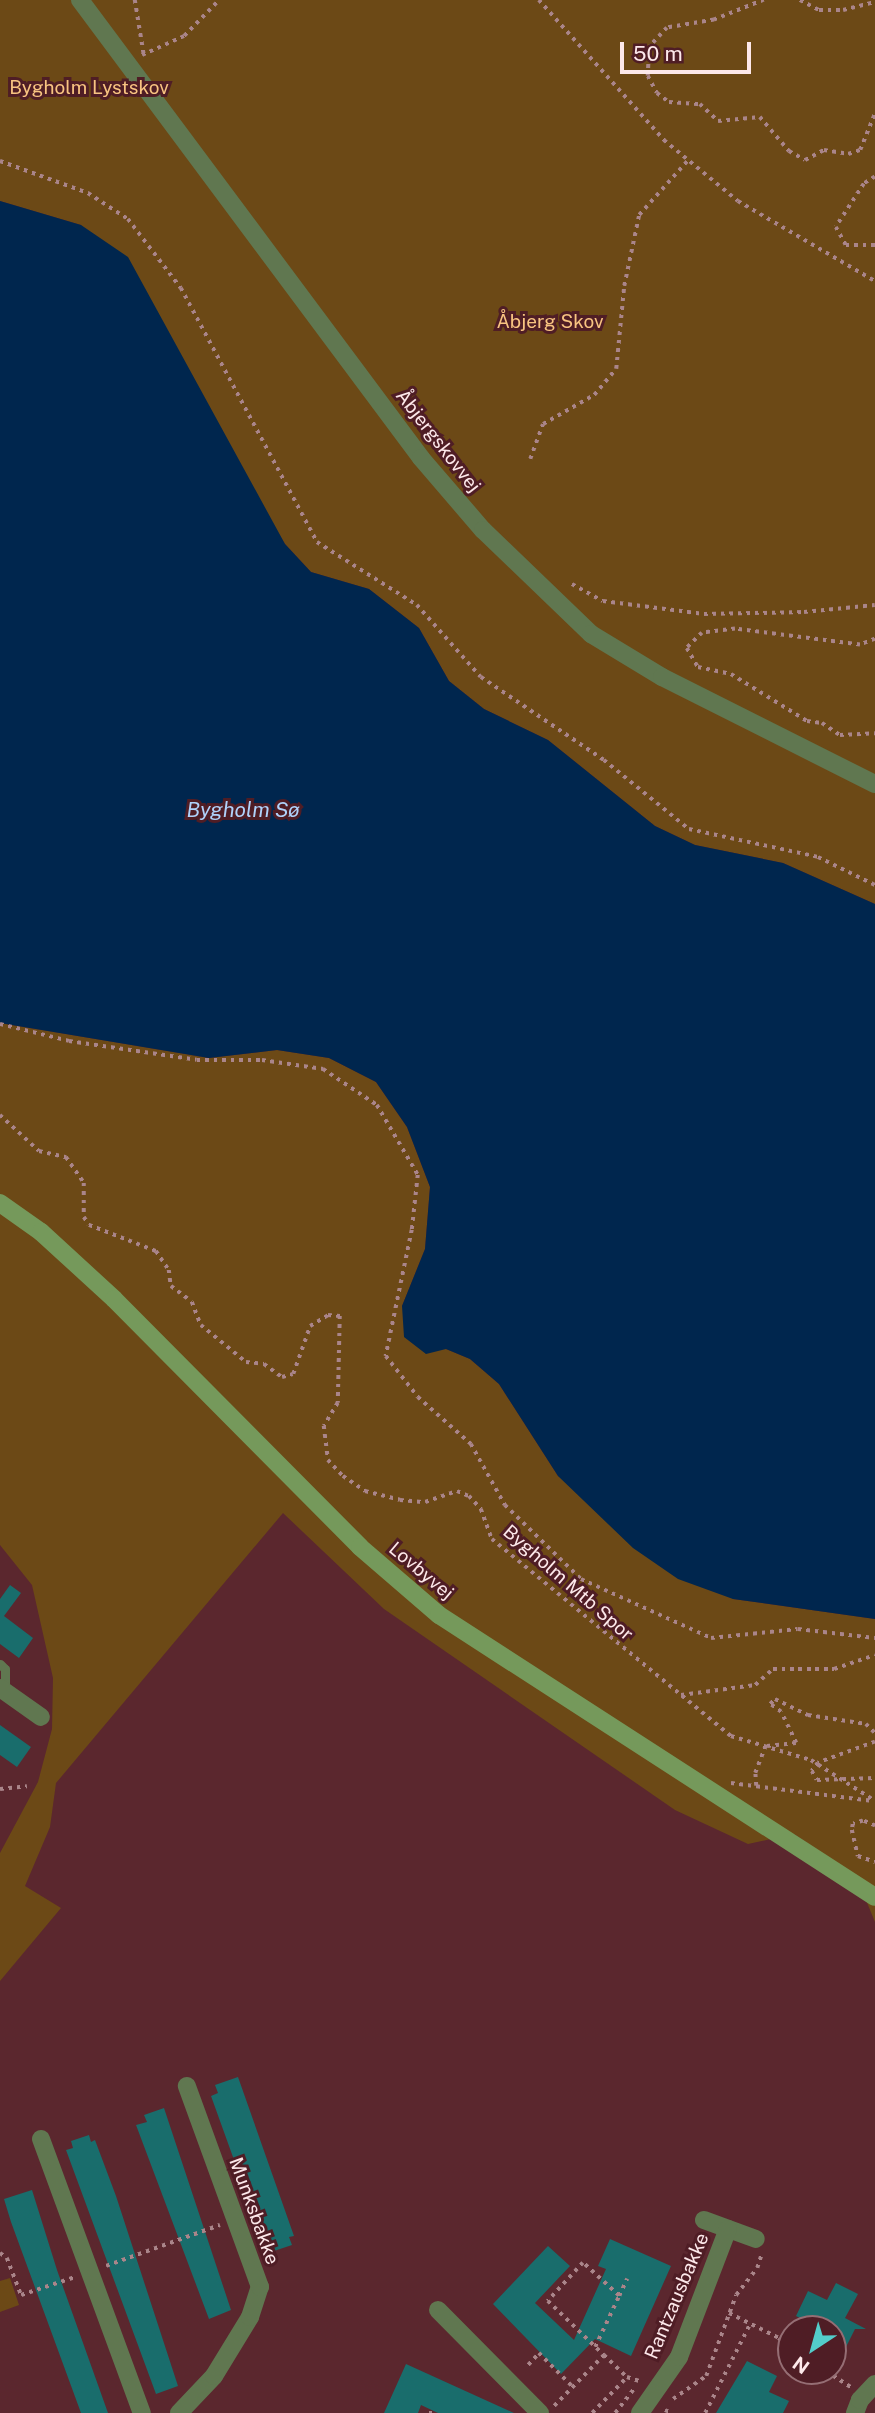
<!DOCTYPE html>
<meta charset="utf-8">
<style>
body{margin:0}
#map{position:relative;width:875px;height:2413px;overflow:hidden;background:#5b272e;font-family:"Public Sans",sans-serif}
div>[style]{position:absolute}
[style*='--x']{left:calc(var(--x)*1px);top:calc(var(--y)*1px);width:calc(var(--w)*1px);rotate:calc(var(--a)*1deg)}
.green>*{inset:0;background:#6c4916}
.water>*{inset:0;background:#00264e}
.building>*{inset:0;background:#196d6c}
.path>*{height:3.5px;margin-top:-1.75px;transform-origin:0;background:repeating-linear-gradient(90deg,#aa858a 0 3.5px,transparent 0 8.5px)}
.lane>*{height:9px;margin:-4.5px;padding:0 4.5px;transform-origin:4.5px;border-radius:4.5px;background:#607750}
.street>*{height:18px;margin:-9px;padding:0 9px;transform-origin:9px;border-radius:9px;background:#607750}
.secondary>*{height:18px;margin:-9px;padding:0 9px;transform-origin:9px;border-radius:9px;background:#75995b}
span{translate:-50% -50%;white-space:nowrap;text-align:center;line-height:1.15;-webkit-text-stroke:6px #4f1d25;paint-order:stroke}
.park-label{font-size:19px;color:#f8c481}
.street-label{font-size:19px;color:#fde8ea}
.water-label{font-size:21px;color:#afd2fb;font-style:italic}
.north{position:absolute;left:777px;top:2315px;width:70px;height:70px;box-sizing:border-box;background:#4f1d25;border:2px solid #956e74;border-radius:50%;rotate:216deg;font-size:19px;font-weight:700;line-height:28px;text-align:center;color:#fde8ea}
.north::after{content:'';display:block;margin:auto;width:24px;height:32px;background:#53cdca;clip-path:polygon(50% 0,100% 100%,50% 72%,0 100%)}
.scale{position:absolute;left:620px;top:42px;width:131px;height:32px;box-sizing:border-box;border:4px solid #fde8ea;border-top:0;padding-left:9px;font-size:21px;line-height:24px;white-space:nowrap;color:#fde8ea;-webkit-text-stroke:5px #4f1d25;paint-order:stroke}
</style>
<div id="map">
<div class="green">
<div style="clip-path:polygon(0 0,875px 0,875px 904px,783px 863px,695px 845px,655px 826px,548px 740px,484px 709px,449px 681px,419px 628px,369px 589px,311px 572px,285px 544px,81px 225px,0 201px)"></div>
<div style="clip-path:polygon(0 1023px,209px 1058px,277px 1050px,329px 1058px,376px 1082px,407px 1127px,430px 1187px,425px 1249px,402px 1306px,446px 1349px,470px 1359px,499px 1384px,558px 1476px,733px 1599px,875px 1619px,875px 1922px,856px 1876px,794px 1834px,748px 1844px,675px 1810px,384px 1609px,283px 1513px,56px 1783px,50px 1827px,25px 1886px,61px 1908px,0 1981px,0 1853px,38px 1782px,52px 1729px,53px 1678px,32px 1585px,0 1545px)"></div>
<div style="clip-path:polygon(10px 2278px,19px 2305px,0 2312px,0 2281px)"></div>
</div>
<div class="water">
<div style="clip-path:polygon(0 201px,81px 225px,128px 257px,285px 544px,311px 572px,369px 589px,419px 628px,449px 681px,484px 709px,548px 740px,655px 826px,695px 845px,783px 863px,875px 904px,875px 1619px,733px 1599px,678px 1579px,633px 1548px,558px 1476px,499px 1384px,470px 1359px,446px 1349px,426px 1354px,404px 1337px,402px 1306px,425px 1249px,430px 1187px,407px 1127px,376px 1082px,329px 1058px,277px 1050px,209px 1058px,0 1023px)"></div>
</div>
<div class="building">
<div style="clip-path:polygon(10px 1585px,21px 1593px,4px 1616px,33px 1638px,19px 1658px,0 1644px,0 1599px)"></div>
<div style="clip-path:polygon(0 1725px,31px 1747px,17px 1767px,0 1755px)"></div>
<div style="clip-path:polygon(238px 2077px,294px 2236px,289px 2237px,292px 2245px,274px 2251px,271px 2244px,265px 2246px,211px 2096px,218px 2093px,215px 2085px)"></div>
<div style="clip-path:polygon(164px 2108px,231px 2310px,209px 2319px,136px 2125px,147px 2122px,144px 2115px)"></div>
<div style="clip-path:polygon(89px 2135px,91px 2142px,95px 2140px,116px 2196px,178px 2386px,156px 2394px,66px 2150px,73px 2148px,71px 2141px)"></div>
<div style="clip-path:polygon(32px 2190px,57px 2270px,108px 2413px,81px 2413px,11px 2222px,4px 2199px)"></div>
<div style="clip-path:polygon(610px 2239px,671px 2266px,631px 2356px,595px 2339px,561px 2374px,493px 2304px,548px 2246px,570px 2266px,535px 2303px,574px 2340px,606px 2269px,598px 2266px)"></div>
<div style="clip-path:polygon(836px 2283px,858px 2294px,845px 2318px,866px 2329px,855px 2329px,833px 2373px,833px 2329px,822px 2329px,796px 2316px,808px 2291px,827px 2300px)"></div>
<div style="clip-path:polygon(747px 2361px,777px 2376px,769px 2392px,789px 2401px,783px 2413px,716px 2413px)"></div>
<div style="clip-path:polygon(406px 2364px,514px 2413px,438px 2413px,421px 2405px,418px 2413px,384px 2413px)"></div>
</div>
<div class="path">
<div style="--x:135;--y:0;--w:56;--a:80.7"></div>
<div style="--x:539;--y:0;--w:188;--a:48.2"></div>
<div style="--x:664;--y:140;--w:96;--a:39.5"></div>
<div style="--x:738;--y:201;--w:159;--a:30.3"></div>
<div style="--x:764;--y:0;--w:54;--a:158.2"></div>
<div style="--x:714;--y:20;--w:48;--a:170.3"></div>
<div style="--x:667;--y:28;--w:23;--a:133"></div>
<div style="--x:651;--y:45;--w:11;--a:100"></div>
<div style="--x:649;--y:56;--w:20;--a:93"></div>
<div style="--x:648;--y:76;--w:19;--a:62"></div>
<div style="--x:657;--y:93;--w:15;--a:37"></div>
<div style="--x:669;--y:102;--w:31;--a:4"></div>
<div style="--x:700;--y:104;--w:25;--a:43"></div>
<div style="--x:718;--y:121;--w:42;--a:-5.4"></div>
<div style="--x:760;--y:117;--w:45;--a:49.5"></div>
<div style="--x:789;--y:151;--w:18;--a:29"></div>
<div style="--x:805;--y:160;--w:21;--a:-28"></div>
<div style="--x:824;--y:150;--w:24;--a:9"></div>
<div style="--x:848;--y:154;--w:13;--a:-18"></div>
<div style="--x:860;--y:150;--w:40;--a:-68"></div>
<div style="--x:800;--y:0;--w:21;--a:28"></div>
<div style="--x:819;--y:10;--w:24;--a:0"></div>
<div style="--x:843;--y:10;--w:33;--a:-14"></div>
<div style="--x:142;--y:55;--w:46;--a:-24.3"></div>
<div style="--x:184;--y:36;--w:50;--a:-45.8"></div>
<div style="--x:0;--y:161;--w:94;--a:20"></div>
<div style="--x:88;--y:193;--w:48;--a:33"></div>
<div style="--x:128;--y:219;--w:87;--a:52.5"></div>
<div style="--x:181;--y:288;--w:288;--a:61.8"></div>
<div style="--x:317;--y:542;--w:118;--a:32.2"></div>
<div style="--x:417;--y:605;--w:96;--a:48.4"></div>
<div style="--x:481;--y:677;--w:148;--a:34"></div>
<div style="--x:604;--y:760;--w:109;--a:39.1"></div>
<div style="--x:689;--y:829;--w:132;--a:12.2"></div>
<div style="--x:818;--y:857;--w:64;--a:26.2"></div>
<div style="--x:875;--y:177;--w:13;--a:148"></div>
<div style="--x:864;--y:184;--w:51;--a:123.1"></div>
<div style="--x:836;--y:227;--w:21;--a:61"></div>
<div style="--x:846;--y:245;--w:29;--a:0"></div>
<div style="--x:530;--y:459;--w:37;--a:-70"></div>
<div style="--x:543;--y:424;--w:59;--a:-29.6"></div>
<div style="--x:594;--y:395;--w:34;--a:-50"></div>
<div style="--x:616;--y:369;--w:83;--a:-84.5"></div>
<div style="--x:624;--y:286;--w:73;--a:-78.1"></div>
<div style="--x:639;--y:215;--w:75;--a:-48.2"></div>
<div style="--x:572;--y:584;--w:35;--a:29"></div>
<div style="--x:603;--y:601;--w:102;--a:7.3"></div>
<div style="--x:704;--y:614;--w:100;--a:-1.1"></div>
<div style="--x:804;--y:612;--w:71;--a:-5.6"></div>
<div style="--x:875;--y:639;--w:16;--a:158"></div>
<div style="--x:860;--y:645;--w:126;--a:-172.7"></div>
<div style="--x:735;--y:629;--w:33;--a:173"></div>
<div style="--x:702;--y:633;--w:21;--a:135"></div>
<div style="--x:687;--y:648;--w:22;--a:60"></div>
<div style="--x:698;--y:667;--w:34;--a:12"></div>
<div style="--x:731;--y:674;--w:89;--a:31.7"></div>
<div style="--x:807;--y:721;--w:15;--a:8"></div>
<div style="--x:822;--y:723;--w:22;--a:34"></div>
<div style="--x:840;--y:735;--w:35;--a:-3"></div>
<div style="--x:0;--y:1024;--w:71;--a:13.8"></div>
<div style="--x:69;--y:1041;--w:129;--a:8.4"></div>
<div style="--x:197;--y:1060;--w:65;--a:0"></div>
<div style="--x:262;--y:1060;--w:62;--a:8.4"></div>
<div style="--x:323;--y:1069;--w:65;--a:33.7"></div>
<div style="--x:377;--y:1105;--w:81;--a:59.6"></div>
<div style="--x:418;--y:1175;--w:55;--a:96.2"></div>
<div style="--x:412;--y:1230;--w:129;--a:101.7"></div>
<div style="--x:386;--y:1356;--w:52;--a:52"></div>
<div style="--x:418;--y:1397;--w:71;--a:41.6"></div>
<div style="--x:471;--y:1444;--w:70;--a:60.9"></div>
<div style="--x:505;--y:1505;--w:106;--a:44.2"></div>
<div style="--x:581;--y:1579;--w:143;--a:24.4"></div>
<div style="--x:711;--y:1638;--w:87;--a:-5.9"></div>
<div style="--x:798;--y:1629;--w:78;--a:6.7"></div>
<div style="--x:0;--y:1115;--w:53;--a:42.7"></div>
<div style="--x:39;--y:1151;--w:28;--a:13"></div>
<div style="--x:66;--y:1157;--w:32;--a:55"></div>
<div style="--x:84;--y:1183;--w:34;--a:90"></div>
<div style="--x:84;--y:1217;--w:9;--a:58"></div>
<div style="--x:89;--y:1225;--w:72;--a:21.2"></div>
<div style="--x:156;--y:1251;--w:23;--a:56"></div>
<div style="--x:169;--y:1270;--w:16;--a:83"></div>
<div style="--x:171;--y:1286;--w:26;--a:37"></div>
<div style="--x:192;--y:1302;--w:25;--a:69"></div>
<div style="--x:201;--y:1325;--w:58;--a:39.4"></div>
<div style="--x:246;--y:1362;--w:18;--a:6"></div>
<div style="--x:264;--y:1364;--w:22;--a:36"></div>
<div style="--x:282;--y:1377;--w:11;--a:-15"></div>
<div style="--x:293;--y:1374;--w:51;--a:-70.5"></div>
<div style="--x:310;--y:1326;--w:21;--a:-31"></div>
<div style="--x:328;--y:1315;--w:12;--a:5"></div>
<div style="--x:340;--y:1316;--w:87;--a:91.3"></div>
<div style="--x:338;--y:1403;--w:27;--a:121"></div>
<div style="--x:324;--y:1426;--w:34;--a:83"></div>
<div style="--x:328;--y:1460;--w:22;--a:47"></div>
<div style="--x:343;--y:1476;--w:27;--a:34"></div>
<div style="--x:365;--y:1491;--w:36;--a:14"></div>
<div style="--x:400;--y:1500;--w:25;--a:5"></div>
<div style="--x:425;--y:1502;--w:34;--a:-19"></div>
<div style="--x:457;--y:1491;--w:13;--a:23"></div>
<div style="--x:469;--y:1496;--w:18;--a:47"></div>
<div style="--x:481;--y:1509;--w:32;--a:70"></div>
<div style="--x:492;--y:1539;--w:310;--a:39.5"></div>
<div style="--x:731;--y:1736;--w:84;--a:16.7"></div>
<div style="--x:811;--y:1760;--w:76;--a:32.6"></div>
<div style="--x:681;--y:1695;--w:75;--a:-7.7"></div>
<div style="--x:755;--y:1685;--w:24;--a:-42"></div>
<div style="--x:773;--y:1669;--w:61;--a:0"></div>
<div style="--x:834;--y:1669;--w:43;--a:-18.9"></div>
<div style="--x:875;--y:1742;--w:61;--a:159.8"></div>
<div style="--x:818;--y:1763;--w:10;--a:127"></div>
<div style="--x:812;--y:1771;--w:10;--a:61"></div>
<div style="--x:817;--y:1780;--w:58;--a:-2"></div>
<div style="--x:767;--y:1746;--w:29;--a:-6"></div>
<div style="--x:796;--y:1743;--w:34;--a:-116"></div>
<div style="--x:781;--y:1712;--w:14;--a:-144"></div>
<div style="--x:770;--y:1704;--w:7;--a:-45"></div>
<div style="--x:775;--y:1699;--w:37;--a:26"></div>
<div style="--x:808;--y:1715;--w:59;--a:8.8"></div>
<div style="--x:866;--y:1724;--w:13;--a:45"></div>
<div style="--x:731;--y:1783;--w:143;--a:7.2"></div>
<div style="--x:756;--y:1786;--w:13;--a:-94"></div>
<div style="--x:755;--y:1773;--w:28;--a:-69"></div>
<div style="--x:0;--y:1789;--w:27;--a:-6"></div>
<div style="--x:875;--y:1826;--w:13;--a:-157"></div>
<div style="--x:863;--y:1821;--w:10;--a:163"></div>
<div style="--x:853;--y:1824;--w:6;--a:99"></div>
<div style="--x:852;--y:1830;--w:27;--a:77"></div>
<div style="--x:858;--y:1856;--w:18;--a:19"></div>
<div style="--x:0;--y:2253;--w:9;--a:36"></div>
<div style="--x:7;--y:2258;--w:40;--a:69"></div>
<div style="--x:21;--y:2295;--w:57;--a:-18.4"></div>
<div style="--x:106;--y:2266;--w:121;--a:-19.8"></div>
<div style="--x:619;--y:2296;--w:19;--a:-65"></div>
<div style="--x:729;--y:2313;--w:56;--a:26.6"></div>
<div style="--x:779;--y:2338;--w:19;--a:51"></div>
<div style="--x:595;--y:2347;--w:56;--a:-64.8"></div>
<div style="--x:619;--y:2296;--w:49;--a:-137.5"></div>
<div style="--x:583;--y:2263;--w:52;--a:132.6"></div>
<div style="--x:548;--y:2301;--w:78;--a:44"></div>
<div style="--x:604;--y:2355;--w:32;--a:44"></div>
<div style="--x:528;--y:2365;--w:16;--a:-47"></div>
<div style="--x:539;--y:2353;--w:48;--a:45"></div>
<div style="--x:826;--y:2371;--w:30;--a:33"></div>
<div style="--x:673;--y:2399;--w:40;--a:-34.9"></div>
<div style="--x:706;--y:2376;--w:86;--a:-69.7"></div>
<div style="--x:736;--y:2295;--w:34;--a:-52"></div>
<div style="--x:757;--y:2268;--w:16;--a:-72"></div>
<div style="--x:554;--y:2406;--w:71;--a:-45.6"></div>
<div style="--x:665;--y:2410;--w:8;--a:23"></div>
<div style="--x:429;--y:2413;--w:3;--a:0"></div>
<div style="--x:592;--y:2413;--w:50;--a:-45.8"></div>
<div style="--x:627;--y:2377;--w:13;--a:18"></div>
<div style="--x:615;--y:2413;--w:33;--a:-52"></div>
<div style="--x:705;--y:2413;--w:100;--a:-63.2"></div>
</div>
<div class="lane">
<div style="--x:0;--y:1664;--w:7;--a:45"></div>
<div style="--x:5;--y:1669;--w:22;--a:90"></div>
</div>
<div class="street">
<div style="--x:80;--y:0;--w:571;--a:53.33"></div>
<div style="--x:421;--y:458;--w:95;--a:49.3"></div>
<div style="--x:483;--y:530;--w:150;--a:43.9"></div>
<div style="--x:591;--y:634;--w:83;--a:31.2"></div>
<div style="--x:662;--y:677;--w:238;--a:26.7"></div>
<div style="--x:0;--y:1688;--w:50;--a:35.3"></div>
<div style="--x:41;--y:2139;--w:292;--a:69.8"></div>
<div style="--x:704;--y:2220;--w:55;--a:20.1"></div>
<div style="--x:438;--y:2310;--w:145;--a:45.3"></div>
<div style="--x:179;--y:2413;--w:51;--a:-46.6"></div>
<div style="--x:214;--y:2376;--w:69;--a:-58.6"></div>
<div style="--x:250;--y:2317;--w:32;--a:-72"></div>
<div style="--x:260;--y:2287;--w:214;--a:-110"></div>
<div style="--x:640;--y:2413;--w:68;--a:-55.1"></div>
<div style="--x:679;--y:2357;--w:137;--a:-69.1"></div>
<div style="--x:855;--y:2413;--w:14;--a:-69"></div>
<div style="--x:860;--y:2400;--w:22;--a:-47"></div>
</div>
<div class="secondary">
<div style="--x:0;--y:1203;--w:50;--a:35.3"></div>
<div style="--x:41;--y:1232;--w:99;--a:42.5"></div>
<div style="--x:114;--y:1299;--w:349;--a:45.2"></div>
<div style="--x:360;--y:1547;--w:104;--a:40.7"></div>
<div style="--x:439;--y:1615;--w:519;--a:32.89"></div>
</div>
<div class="park-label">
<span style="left:89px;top:88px">Bygholm Lystskov</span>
<span style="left:550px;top:322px">Åbjerg Skov</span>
</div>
<div class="street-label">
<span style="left:438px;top:441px;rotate:52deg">Åbjergskovvej</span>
<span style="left:421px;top:1571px;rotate:40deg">Lovbyvej</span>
<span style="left:568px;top:1583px;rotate:41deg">Bygholm Mtb Spor</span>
<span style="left:254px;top:2211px;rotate:70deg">Munksbakke</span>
<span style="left:677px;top:2296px;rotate:-67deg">Rantzausbakke</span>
</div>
<div class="water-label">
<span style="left:243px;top:810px">Bygholm Sø</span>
</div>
<div class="north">N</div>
<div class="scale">50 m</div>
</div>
